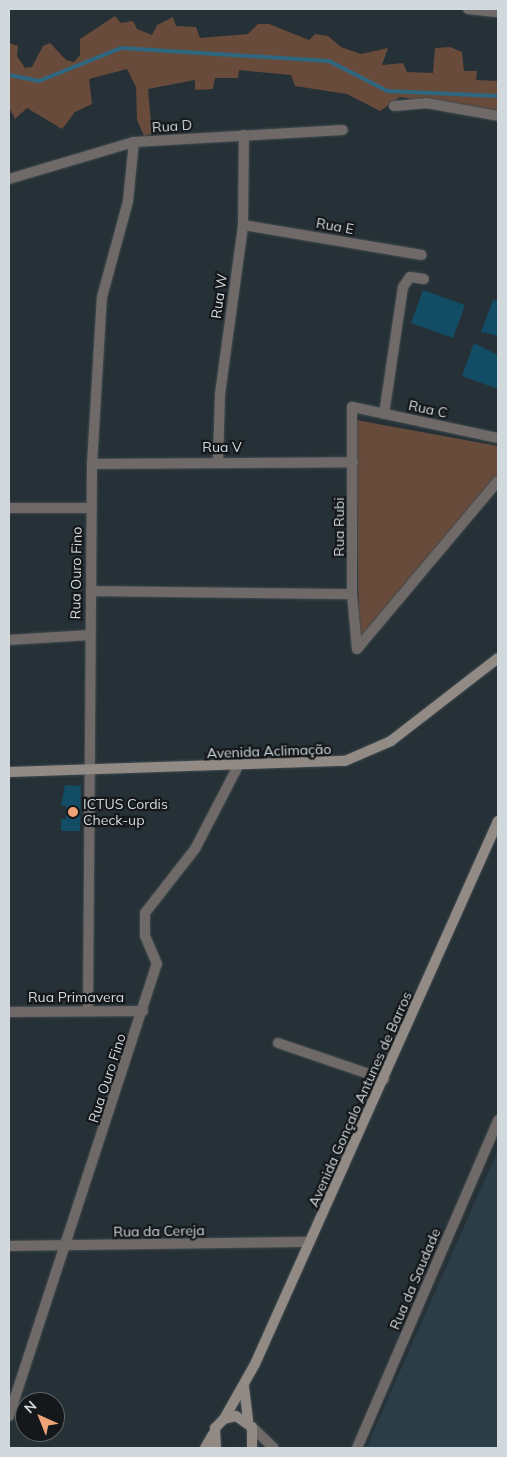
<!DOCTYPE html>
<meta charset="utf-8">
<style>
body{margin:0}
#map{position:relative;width:507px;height:1457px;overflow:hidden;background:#263137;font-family:Mulish,sans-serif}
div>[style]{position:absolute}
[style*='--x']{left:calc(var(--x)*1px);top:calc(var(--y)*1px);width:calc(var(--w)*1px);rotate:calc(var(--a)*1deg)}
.built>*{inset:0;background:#2b3d46}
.green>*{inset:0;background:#684b3b}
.stream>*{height:4px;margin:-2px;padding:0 2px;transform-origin:2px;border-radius:2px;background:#306780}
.building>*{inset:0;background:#124d65}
.roads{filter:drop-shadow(0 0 1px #424c51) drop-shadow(0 0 1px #424c51)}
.street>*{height:10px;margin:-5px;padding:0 5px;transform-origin:5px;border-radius:5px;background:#6f6a67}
.secondary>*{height:10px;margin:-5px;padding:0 5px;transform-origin:5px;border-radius:5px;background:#928a85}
.dots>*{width:14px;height:14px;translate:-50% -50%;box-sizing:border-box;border:2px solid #14181b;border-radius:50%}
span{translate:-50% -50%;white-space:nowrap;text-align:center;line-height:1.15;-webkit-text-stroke:4.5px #14181b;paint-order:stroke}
.street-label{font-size:14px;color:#d2d9dc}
.poi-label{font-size:14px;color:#d2d9dc}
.left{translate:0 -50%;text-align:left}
.frame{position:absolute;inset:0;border:10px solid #d2d9dc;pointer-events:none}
.north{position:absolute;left:15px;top:1392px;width:50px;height:50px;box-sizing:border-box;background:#14181b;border:1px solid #606568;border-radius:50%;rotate:316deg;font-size:14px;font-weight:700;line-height:20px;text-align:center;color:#d2d9dc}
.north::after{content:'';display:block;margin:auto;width:18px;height:22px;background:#efa377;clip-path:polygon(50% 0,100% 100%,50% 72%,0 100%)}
</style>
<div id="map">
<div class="built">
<div style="clip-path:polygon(498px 1150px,498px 1448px,366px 1448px,478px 1195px)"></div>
</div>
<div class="green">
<div style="clip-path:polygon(115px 16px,121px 23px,133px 21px,137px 29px,152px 35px,157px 25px,173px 17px,176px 26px,196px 27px,200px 38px,248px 34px,258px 24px,269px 24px,309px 40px,315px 34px,328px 36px,341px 47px,361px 54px,388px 48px,382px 65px,403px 63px,407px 72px,433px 73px,435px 48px,450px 47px,462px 52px,464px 71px,477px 71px,476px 80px,498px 81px,498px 112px,400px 97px,380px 111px,347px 94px,295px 86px,291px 75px,239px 70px,238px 78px,215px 78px,213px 89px,195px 90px,195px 80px,148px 89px,152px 134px,144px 136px,137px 120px,136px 87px,127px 69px,89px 79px,92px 104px,75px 112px,62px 129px,27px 108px,15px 119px,9px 107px,9px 43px,18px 46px,17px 56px,25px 68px,32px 67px,43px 46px,50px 43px,66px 60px,74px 62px,80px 55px,80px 39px)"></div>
<div style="clip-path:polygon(356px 420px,498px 446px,498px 474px,359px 645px)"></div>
</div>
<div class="stream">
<div style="--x:9;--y:75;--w:31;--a:11"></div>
<div style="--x:39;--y:81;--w:88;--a:-21.9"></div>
<div style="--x:121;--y:48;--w:208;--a:3.6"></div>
<div style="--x:329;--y:61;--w:65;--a:27.3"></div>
<div style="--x:387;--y:91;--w:111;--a:2.6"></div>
</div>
<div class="building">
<div style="clip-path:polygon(423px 290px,465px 305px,453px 338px,411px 323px)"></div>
<div style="clip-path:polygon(493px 300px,498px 301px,498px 336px,481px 332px)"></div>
<div style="clip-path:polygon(474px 343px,498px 355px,498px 389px,462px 376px)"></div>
<div style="clip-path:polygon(65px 785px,81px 786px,80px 831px,61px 831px,61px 819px,66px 819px,66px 806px,61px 806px)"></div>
</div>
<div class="roads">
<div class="street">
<div style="--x:468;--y:9;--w:30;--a:6"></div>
<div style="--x:394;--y:106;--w:32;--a:-5"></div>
<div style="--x:426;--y:103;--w:73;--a:10.2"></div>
<div style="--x:9;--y:179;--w:130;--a:-16.5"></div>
<div style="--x:134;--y:142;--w:209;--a:-3.3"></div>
<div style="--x:243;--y:225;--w:181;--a:9.5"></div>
<div style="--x:384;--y:414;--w:128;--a:-81.5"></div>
<div style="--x:403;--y:287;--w:12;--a:-55"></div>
<div style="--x:410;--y:277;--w:14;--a:8"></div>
<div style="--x:498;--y:438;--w:149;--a:-168"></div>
<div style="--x:352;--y:407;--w:187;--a:90"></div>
<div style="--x:352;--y:594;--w:55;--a:84.8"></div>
<div style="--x:357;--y:649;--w:219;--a:-50"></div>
<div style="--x:218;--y:461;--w:67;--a:-88.3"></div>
<div style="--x:220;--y:394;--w:171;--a:-82.2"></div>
<div style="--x:243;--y:225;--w:90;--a:-89.4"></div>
<div style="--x:92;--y:464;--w:261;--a:-0.4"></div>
<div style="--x:9;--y:508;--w:82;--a:0"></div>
<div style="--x:91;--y:591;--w:261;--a:0.7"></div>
<div style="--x:9;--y:640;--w:80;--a:-3.6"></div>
<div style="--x:88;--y:1009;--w:545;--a:-89.58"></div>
<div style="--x:92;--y:464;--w:167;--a:-86.6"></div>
<div style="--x:102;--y:297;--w:99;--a:-74.8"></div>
<div style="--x:128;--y:201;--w:59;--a:-84.2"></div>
<div style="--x:9;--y:1012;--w:134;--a:-0.4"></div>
<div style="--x:278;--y:1043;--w:112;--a:18.8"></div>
<div style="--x:9;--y:1246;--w:301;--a:-0.8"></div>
<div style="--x:9;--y:1416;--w:476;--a:-71.9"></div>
<div style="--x:157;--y:964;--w:30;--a:-113"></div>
<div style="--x:145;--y:936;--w:23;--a:-90"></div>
<div style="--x:145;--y:913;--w:81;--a:-52"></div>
<div style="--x:195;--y:849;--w:93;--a:-62.6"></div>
<div style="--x:252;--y:1427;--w:30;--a:44"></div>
<div style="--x:357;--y:1448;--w:357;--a:-66.7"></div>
</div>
<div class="secondary">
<div style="--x:9;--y:772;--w:336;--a:-1.9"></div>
<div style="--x:345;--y:761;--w:50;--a:-23.5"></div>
<div style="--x:391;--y:741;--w:135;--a:-37.8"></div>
<div style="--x:244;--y:1387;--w:34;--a:83"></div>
<div style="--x:224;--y:1419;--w:63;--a:-60.6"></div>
<div style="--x:255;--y:1364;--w:595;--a:-65.89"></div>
<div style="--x:205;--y:1448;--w:16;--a:-60"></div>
<div style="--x:216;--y:1448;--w:20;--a:-93"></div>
<div style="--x:215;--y:1428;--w:13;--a:-45"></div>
<div style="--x:224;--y:1419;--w:12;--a:-14"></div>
<div style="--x:236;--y:1416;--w:19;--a:35"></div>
<div style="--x:252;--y:1427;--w:21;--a:90"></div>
</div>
</div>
<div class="dots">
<div style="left:73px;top:812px;background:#efa377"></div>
</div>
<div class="street-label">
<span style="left:172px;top:126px;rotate:-4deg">Rua D</span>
<span style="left:335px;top:226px;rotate:10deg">Rua E</span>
<span style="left:219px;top:296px;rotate:-82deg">Rua W</span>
<span style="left:428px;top:409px;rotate:12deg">Rua C</span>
<span style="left:222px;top:447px">Rua V</span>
<span style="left:339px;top:527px;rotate:-90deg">Rua Rubi</span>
<span style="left:76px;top:573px;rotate:-89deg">Rua Ouro Fino</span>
<span style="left:269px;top:751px;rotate:-2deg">Avenida Aclimação</span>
<span style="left:76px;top:997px">Rua Primavera</span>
<span style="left:107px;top:1078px;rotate:-72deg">Rua Ouro Fino</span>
<span style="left:360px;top:1099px;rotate:-66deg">Avenida Gonçalo Antunes de Barros</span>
<span style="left:159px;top:1231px;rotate:-1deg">Rua da Cereja</span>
<span style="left:415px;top:1279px;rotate:-67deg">Rua da Saudade</span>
</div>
<div class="poi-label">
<span class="left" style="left:83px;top:812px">ICTUS Cordis<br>Check-up</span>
</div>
<div class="frame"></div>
<div class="north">N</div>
</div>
